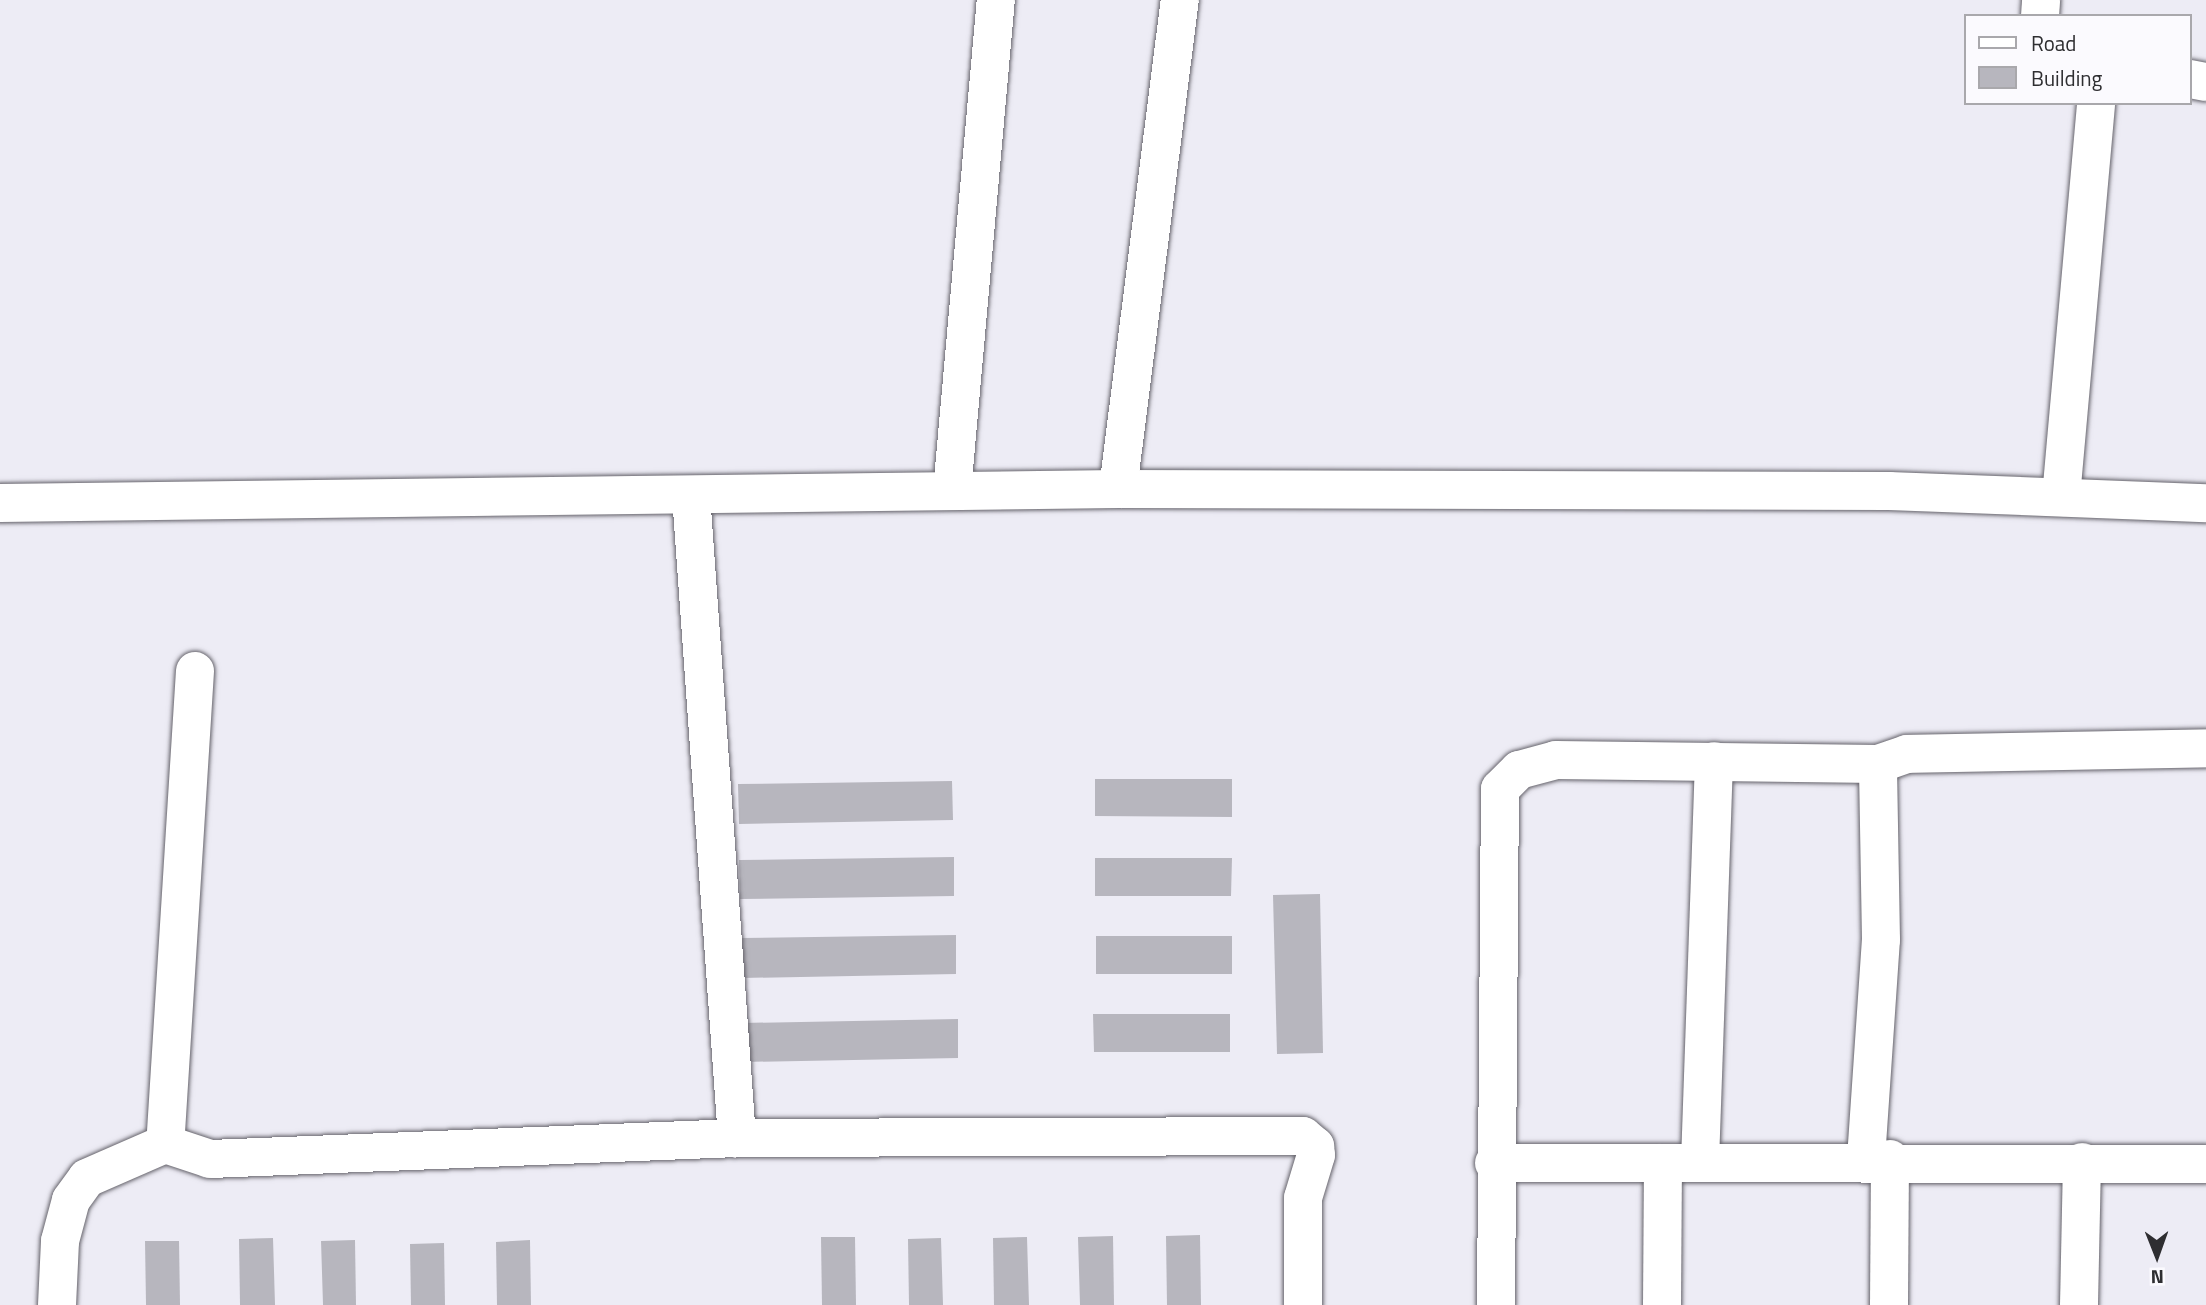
<!DOCTYPE html>
<style>
body{margin:0}
#map{position:relative;width:2206px;height:1305px;overflow:hidden;background:#edecf5;font-family:"Titillium Web",sans-serif}
div>[style]{position:absolute}
[style*='--x']{left:calc(var(--x)*1px);top:calc(var(--y)*1px);width:calc(var(--w)*1px);rotate:calc(var(--a)*1deg)}
.building>*{inset:0;background:#b7b6be}
.roads{filter:drop-shadow(0 0 2px #65636b) drop-shadow(0 0 2px #65636b)}
.minor>*{height:38px;margin:-19px;padding:0 19px;transform-origin:19px;border-radius:19px;background:#fff}
.major>*{height:38px;margin:-19px;padding:0 19px;transform-origin:19px;border-radius:19px;background:#fff}
span{translate:-50% -50%;white-space:nowrap;text-align:center;line-height:1.15;-webkit-text-stroke:5px #fbfafe;paint-order:stroke}
.legend{position:absolute;left:1964px;top:14px;width:228px;height:91px;box-sizing:border-box;background:#fbfafe;border:2px solid #a9a8ac;margin:0;padding:9px 12px;list-style:none;font-size:21px;color:#2e2e31}
.legend li{display:flex;align-items:center;gap:14px;height:35px}
.legend b{width:35px;border:2px solid #a9a8ac}
.north{position:absolute;left:2122px;top:1221px;width:70px;height:70px;-webkit-text-stroke:5px #fbfafe;paint-order:stroke;rotate:179deg;font-size:19px;font-weight:700;line-height:28px;text-align:center;color:#2e2e31}
.north::after{content:'';display:block;margin:auto;width:24px;height:32px;background:#2e2e31;clip-path:polygon(50% 0,100% 100%,50% 72%,0 100%)}
</style>
<div id="map">
<div class="building">
<div style="clip-path:polygon(1095px 779px,1232px 779px,1232px 817px,1095px 816px)"></div>
<div style="clip-path:polygon(952px 781px,953px 820px,739px 824px,738px 784px)"></div>
<div style="clip-path:polygon(954px 857px,954px 896px,740px 899px,739px 860px)"></div>
<div style="clip-path:polygon(1095px 858px,1232px 858px,1231px 896px,1095px 896px)"></div>
<div style="clip-path:polygon(1320px 894px,1323px 1053px,1277px 1054px,1273px 895px)"></div>
<div style="clip-path:polygon(956px 935px,956px 974px,742px 978px,741px 938px)"></div>
<div style="clip-path:polygon(1096px 936px,1232px 936px,1232px 974px,1096px 974px)"></div>
<div style="clip-path:polygon(1093px 1014px,1230px 1014px,1230px 1052px,1094px 1052px)"></div>
<div style="clip-path:polygon(958px 1019px,958px 1058px,743px 1062px,743px 1023px)"></div>
<div style="clip-path:polygon(1200px 1235px,1201px 1305px,1167px 1305px,1166px 1236px)"></div>
<div style="clip-path:polygon(1113px 1236px,1114px 1305px,1080px 1305px,1078px 1237px)"></div>
<div style="clip-path:polygon(821px 1237px,855px 1237px,856px 1305px,822px 1305px)"></div>
<div style="clip-path:polygon(1027px 1237px,1029px 1305px,994px 1305px,993px 1238px)"></div>
<div style="clip-path:polygon(273px 1238px,275px 1305px,240px 1305px,239px 1239px)"></div>
<div style="clip-path:polygon(941px 1238px,943px 1305px,909px 1305px,908px 1239px)"></div>
<div style="clip-path:polygon(355px 1240px,356px 1305px,323px 1305px,321px 1241px)"></div>
<div style="clip-path:polygon(530px 1240px,531px 1305px,497px 1305px,496px 1242px)"></div>
<div style="clip-path:polygon(145px 1241px,179px 1241px,180px 1305px,146px 1305px)"></div>
<div style="clip-path:polygon(444px 1243px,445px 1305px,411px 1305px,410px 1244px)"></div>
</div>
<div class="roads">
<div class="minor">
<div style="--x:2040;--y:16;--w:16;--a:-86"></div>
<div style="--x:2190;--y:79;--w:16;--a:11"></div>
<div style="--x:1118;--y:489;--w:493;--a:-82.8"></div>
<div style="--x:952;--y:491;--w:493;--a:-84.9"></div>
<div style="--x:691;--y:495;--w:645;--a:85.91"></div>
<div style="--x:2061;--y:497;--w:396;--a:-84.9"></div>
<div style="--x:195;--y:671;--w:474;--a:93.6"></div>
<div style="--x:165;--y:1144;--w:47;--a:18.4"></div>
<div style="--x:210;--y:1159;--w:527;--a:-2.28"></div>
<div style="--x:737;--y:1138;--w:566;--a:-0.2"></div>
<div style="--x:1303;--y:1136;--w:16;--a:40"></div>
<div style="--x:1315;--y:1146;--w:9;--a:84"></div>
<div style="--x:1316;--y:1155;--w:45;--a:106.8"></div>
<div style="--x:1303;--y:1198;--w:107;--a:90"></div>
<div style="--x:1866;--y:1159;--w:220;--a:-86.1"></div>
<div style="--x:1881;--y:940;--w:176;--a:-91"></div>
<div style="--x:1700;--y:1162;--w:401;--a:-88"></div>
<div style="--x:1494;--y:1163;--w:712;--a:0.08"></div>
<div style="--x:57;--y:1305;--w:64;--a:-87.3"></div>
<div style="--x:60;--y:1241;--w:42;--a:-75"></div>
<div style="--x:71;--y:1200;--w:27;--a:-54"></div>
<div style="--x:87;--y:1178;--w:85;--a:-23.6"></div>
<div style="--x:1496;--y:1305;--w:516;--a:-89.56"></div>
<div style="--x:1500;--y:789;--w:27;--a:-45"></div>
<div style="--x:1519;--y:770;--w:38;--a:-15"></div>
<div style="--x:1556;--y:760;--w:322;--a:0.7"></div>
<div style="--x:1878;--y:764;--w:31;--a:-19"></div>
<div style="--x:1907;--y:754;--w:299;--a:-1.1"></div>
<div style="--x:1662;--y:1305;--w:142;--a:-89.6"></div>
<div style="--x:1889;--y:1305;--w:146;--a:-89.6"></div>
<div style="--x:2079;--y:1305;--w:143;--a:-88.8"></div>
</div>
<div class="major">
<div style="--x:0;--y:503;--w:1118;--a:-0.72"></div>
<div style="--x:1118;--y:489;--w:771;--a:0.15"></div>
<div style="--x:1889;--y:491;--w:317;--a:2.2"></div>
</div>
</div>
<ul class="legend">
<li><b style="height:9px;background:#fff"></b>Road</li>
<li><b style="height:19px;background:#b7b6be"></b>Building</li>
</ul>
<div class="north">N</div>
</div>
